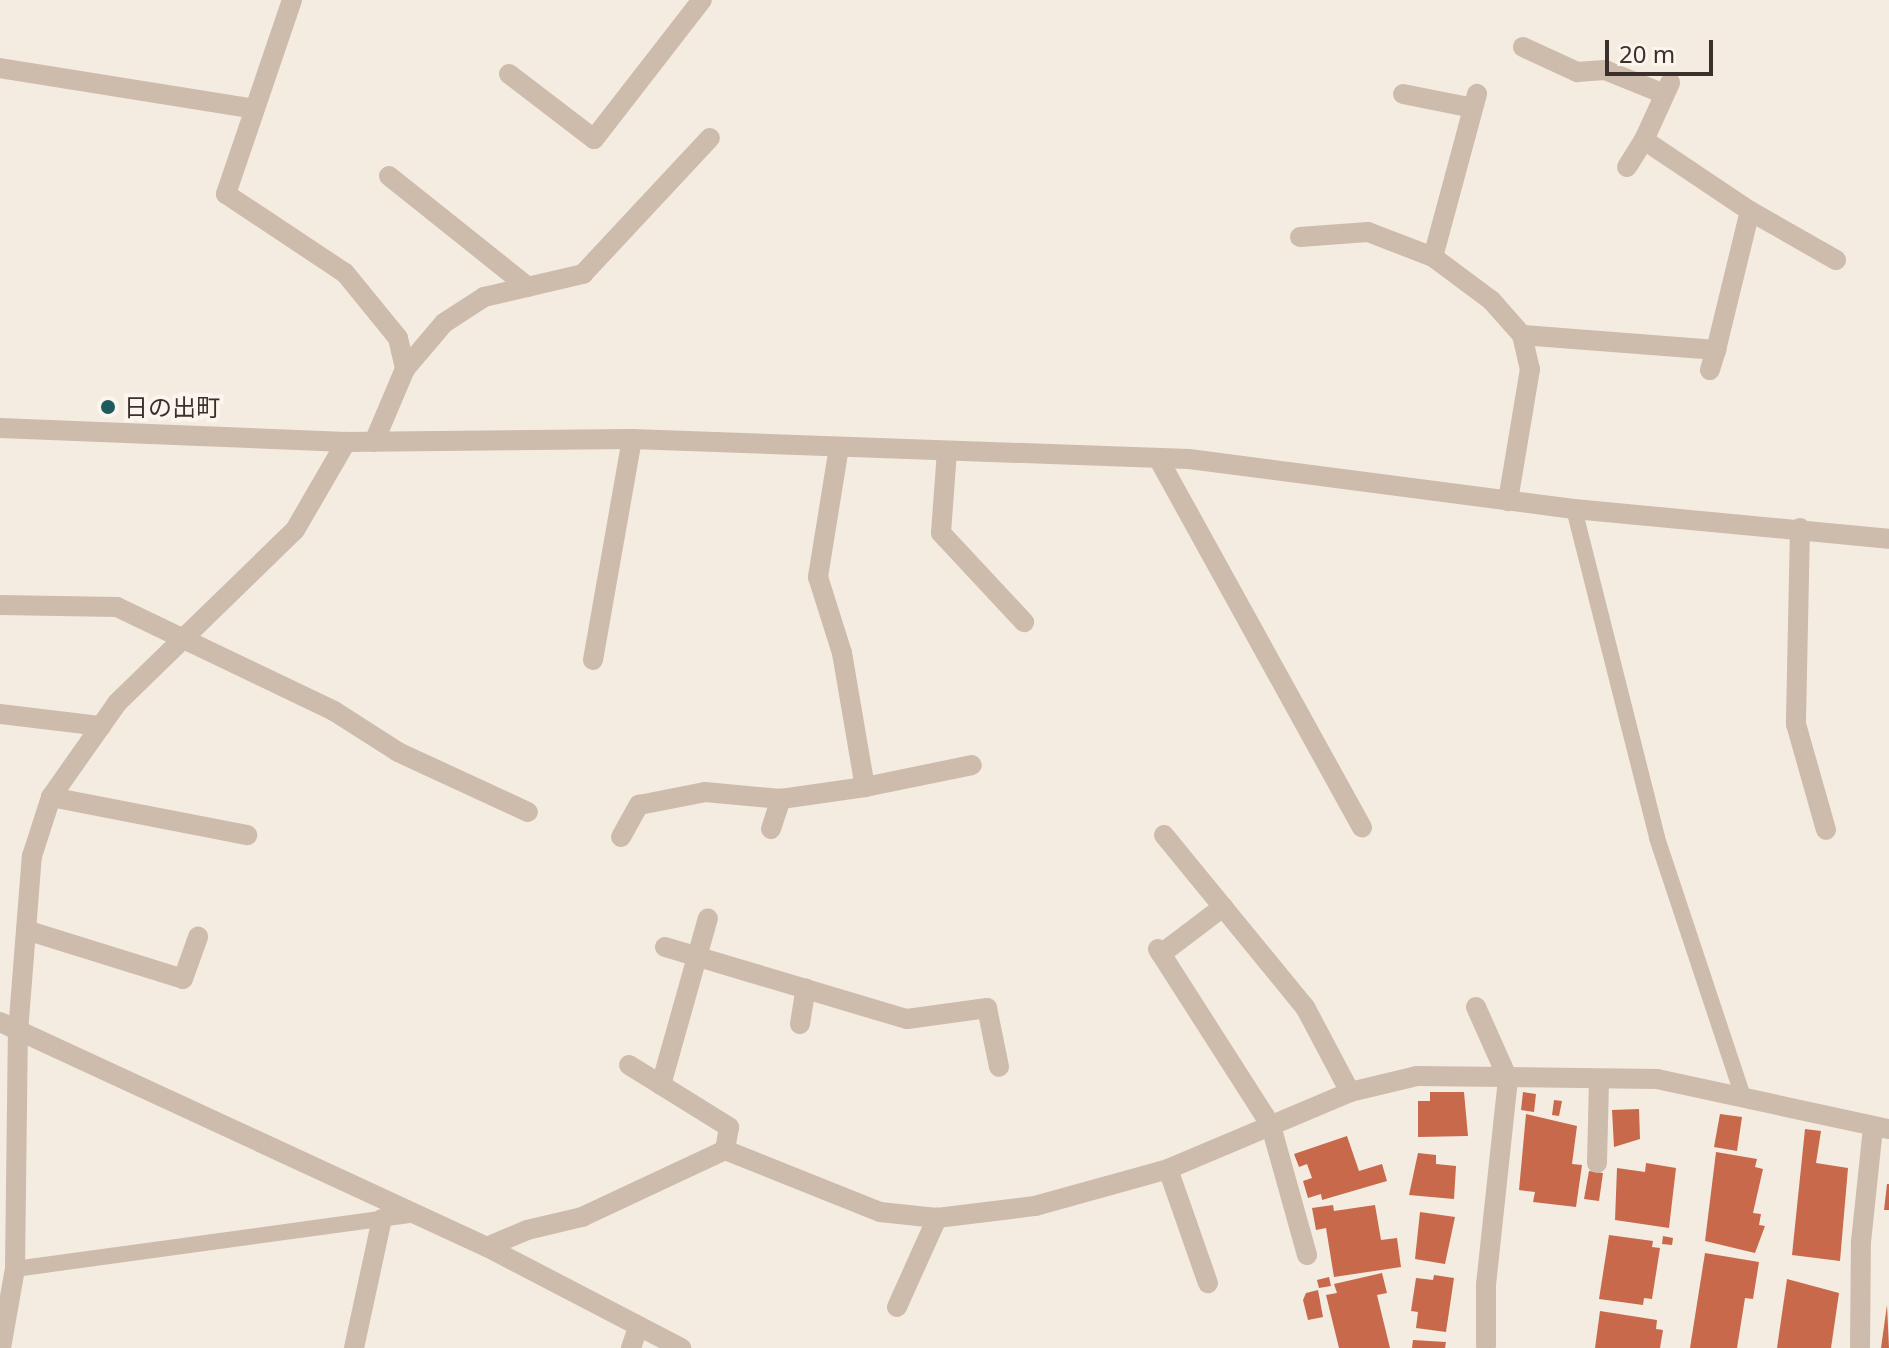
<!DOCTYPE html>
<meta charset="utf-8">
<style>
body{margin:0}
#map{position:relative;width:1889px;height:1348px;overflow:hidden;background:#f4ebe1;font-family:"Noto Sans","Noto Sans JP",sans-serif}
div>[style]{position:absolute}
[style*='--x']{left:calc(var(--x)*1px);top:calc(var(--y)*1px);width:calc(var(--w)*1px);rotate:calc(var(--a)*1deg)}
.building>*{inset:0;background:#c8694b}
.lane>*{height:16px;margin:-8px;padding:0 8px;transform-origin:8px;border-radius:8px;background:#cdbbac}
.street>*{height:20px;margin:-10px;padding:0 10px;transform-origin:10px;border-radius:10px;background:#cdbbac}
.dots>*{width:22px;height:22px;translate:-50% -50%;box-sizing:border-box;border:4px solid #fbf5ee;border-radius:50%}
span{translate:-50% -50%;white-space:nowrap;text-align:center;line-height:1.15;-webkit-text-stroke:8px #fbf5ee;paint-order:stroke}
.poi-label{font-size:24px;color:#3b302b}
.left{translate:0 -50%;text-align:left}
.scale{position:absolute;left:1605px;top:40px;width:108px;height:36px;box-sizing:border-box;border:4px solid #3b302b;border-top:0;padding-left:10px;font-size:24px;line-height:28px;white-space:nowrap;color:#3b302b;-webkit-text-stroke:6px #fbf5ee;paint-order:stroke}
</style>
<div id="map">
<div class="building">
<div style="clip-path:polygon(1430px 1092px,1464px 1092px,1468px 1136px,1418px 1137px,1418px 1101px,1430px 1101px)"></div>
<div style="clip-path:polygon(1523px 1092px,1536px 1094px,1534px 1112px,1521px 1110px)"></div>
<div style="clip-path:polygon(1554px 1100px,1562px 1101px,1559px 1116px,1552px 1115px)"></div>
<div style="clip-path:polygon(1639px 1109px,1640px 1139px,1614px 1147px,1612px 1110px)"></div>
<div style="clip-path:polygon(1526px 1114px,1577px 1126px,1572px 1164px,1582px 1165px,1576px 1207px,1533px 1202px,1535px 1192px,1519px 1190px)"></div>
<div style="clip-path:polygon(1720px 1114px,1742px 1117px,1737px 1151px,1714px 1147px)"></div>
<div style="clip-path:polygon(1805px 1129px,1821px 1131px,1816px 1163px,1848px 1168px,1840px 1261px,1792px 1255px)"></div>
<div style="clip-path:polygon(1347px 1136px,1359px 1171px,1382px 1164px,1387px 1181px,1322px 1200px,1321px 1194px,1308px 1198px,1303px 1181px,1312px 1178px,1307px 1164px,1299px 1167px,1294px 1154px)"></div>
<div style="clip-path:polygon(1716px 1152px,1757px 1159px,1755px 1167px,1763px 1169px,1753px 1213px,1761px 1214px,1759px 1225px,1765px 1226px,1755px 1253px,1705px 1241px)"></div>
<div style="clip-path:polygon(1418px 1153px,1436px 1155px,1436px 1164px,1456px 1166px,1454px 1199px,1409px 1195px)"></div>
<div style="clip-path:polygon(1646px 1163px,1676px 1168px,1669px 1228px,1615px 1220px,1617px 1168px,1645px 1172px)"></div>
<div style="clip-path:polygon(1589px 1171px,1603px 1173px,1599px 1201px,1584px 1199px)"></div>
<div style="clip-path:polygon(1887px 1184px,1889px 1184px,1889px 1210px,1884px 1210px)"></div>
<div style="clip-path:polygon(1333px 1205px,1334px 1211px,1375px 1205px,1381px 1240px,1397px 1238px,1401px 1267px,1334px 1277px,1326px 1228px,1316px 1230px,1312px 1208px)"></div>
<div style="clip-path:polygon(1420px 1212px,1455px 1217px,1445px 1264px,1415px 1259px)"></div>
<div style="clip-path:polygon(1609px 1235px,1653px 1241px,1652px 1247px,1660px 1248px,1652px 1299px,1644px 1298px,1643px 1305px,1599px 1299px)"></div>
<div style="clip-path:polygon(1663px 1236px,1673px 1238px,1672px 1245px,1662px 1244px)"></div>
<div style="clip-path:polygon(1705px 1253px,1759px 1262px,1753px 1299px,1745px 1298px,1737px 1348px,1690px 1348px)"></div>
<div style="clip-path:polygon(1382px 1273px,1387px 1293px,1377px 1295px,1390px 1348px,1339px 1348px,1326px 1295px,1337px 1293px,1334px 1284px)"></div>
<div style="clip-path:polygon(1434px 1275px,1454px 1278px,1446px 1332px,1416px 1328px,1418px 1312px,1411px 1311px,1416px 1278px,1433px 1280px)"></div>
<div style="clip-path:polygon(1329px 1277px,1331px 1286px,1319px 1288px,1317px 1280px)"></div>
<div style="clip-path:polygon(1787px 1279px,1839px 1293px,1831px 1348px,1777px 1348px)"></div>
<div style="clip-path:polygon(1318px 1290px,1323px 1317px,1308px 1320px,1303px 1300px,1306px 1293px)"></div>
<div style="clip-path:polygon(1887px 1305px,1889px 1348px,1881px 1348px)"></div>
<div style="clip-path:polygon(1600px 1311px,1657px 1320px,1656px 1329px,1663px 1330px,1660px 1348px,1595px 1348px)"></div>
<div style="clip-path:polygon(1413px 1340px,1446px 1342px,1445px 1348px,1412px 1348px)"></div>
</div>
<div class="lane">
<div style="--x:1574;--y:509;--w:339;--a:75.8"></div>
<div style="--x:1657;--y:838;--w:275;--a:71.6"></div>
<div style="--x:15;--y:1269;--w:405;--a:-7.8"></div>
</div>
<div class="street">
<div style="--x:292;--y:0;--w:205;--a:108.8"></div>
<div style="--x:226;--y:194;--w:143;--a:33.6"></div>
<div style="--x:345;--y:273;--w:84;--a:50.8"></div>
<div style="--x:398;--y:338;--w:32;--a:77"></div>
<div style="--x:405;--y:369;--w:79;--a:113"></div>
<div style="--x:1523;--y:47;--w:60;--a:24.8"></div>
<div style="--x:1577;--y:72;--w:28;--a:-4"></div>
<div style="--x:1605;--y:70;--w:64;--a:22.1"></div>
<div style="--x:0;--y:68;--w:258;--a:9.1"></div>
<div style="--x:509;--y:74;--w:107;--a:37.4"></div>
<div style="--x:594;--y:139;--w:176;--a:-52.2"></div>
<div style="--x:1403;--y:94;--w:71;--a:11.3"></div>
<div style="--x:1644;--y:140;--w:63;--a:-65.5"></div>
<div style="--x:1627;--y:167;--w:32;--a:-58"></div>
<div style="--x:1644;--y:140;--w:128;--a:33.8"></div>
<div style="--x:389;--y:176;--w:178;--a:38.6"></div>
<div style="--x:1300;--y:237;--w:68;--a:-4.2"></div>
<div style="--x:1368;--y:232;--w:70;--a:21"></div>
<div style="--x:1433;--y:257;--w:72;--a:36.6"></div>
<div style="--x:1491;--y:300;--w:47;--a:48.5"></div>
<div style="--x:1522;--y:335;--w:35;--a:77"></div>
<div style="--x:1530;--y:369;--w:134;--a:99.5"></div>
<div style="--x:1433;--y:257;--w:169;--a:-74.9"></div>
<div style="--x:1522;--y:335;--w:195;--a:4.4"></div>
<div style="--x:1716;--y:350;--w:21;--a:107"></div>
<div style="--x:1716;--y:350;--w:143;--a:-76.3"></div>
<div style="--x:1750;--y:211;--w:99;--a:29.7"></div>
<div style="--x:405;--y:369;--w:60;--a:-49.7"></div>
<div style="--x:444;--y:323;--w:48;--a:-33"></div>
<div style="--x:484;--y:297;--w:102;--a:-13.1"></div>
<div style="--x:583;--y:274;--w:186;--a:-47"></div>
<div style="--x:0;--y:428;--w:346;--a:2.3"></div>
<div style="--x:346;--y:442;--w:286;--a:-0.6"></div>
<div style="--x:632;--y:439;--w:557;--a:2.06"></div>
<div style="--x:1189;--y:459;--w:388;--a:7.4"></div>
<div style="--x:1574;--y:509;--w:316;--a:5.4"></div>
<div style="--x:839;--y:447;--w:132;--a:99.2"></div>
<div style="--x:818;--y:577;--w:80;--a:72.5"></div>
<div style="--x:842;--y:653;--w:136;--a:80.3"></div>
<div style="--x:865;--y:787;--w:109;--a:-11.6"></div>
<div style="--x:947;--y:451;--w:82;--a:94.2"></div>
<div style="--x:941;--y:533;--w:122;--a:47"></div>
<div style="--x:1158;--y:458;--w:422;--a:61.1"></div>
<div style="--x:1800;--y:528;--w:196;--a:91.2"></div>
<div style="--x:1796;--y:724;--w:110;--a:74.2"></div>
<div style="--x:0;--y:605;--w:117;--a:1"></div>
<div style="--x:117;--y:607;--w:241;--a:25.6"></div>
<div style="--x:334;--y:711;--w:76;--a:32.6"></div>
<div style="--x:398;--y:752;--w:143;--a:24.8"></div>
<div style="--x:593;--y:660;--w:224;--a:-80"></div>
<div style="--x:0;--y:714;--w:102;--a:6.8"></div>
<div style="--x:51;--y:797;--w:200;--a:11"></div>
<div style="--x:771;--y:829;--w:32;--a:-72"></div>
<div style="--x:781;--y:799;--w:85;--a:-8.1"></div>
<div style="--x:1164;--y:835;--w:222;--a:50.7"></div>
<div style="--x:1305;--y:1007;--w:96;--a:62.1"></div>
<div style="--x:621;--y:837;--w:37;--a:-61"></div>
<div style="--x:639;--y:805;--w:67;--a:-11.1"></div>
<div style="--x:705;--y:792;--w:76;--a:5.3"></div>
<div style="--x:26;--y:930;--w:164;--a:17.3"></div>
<div style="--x:183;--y:979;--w:45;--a:-70.3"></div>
<div style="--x:665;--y:947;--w:252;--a:16.6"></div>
<div style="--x:907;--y:1019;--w:81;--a:-7.8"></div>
<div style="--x:987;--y:1008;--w:60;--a:78.5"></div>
<div style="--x:1158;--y:949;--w:210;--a:57.4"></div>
<div style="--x:1271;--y:1126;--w:134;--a:74.4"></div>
<div style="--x:1161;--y:954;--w:78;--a:-37.2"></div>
<div style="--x:1476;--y:1007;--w:79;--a:66"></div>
<div style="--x:1508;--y:1079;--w:206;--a:96.1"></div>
<div style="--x:1486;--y:1284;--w:61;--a:90"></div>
<div style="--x:0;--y:1022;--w:536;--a:24.8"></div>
<div style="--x:487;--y:1247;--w:219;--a:27.5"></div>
<div style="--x:800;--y:1024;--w:36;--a:-81"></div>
<div style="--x:629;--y:1065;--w:118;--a:31.8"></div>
<div style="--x:729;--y:1127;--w:23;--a:100"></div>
<div style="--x:661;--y:1085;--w:173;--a:-74.3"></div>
<div style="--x:1597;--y:1163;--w:84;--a:-88.6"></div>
<div style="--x:1168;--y:1169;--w:121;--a:70.7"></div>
<div style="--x:487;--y:1247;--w:43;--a:-23"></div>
<div style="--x:527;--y:1230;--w:57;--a:-13.3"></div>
<div style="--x:582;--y:1217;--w:158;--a:-25.1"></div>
<div style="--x:725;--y:1150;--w:167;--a:21.8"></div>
<div style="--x:880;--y:1212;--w:57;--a:6"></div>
<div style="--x:937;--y:1218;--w:99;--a:-7"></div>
<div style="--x:1035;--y:1206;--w:138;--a:-15.5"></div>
<div style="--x:1168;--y:1169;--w:198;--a:-22.9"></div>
<div style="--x:1350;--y:1092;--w:69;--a:-13.4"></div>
<div style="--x:1417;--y:1076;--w:240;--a:0.7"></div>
<div style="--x:1657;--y:1079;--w:237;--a:12.2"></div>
<div style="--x:897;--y:1307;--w:98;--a:-65.8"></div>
<div style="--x:1;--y:1348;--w:80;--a:-80"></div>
<div style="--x:15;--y:1269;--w:237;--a:-89.3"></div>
<div style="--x:18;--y:1032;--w:177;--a:-85.5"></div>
<div style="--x:32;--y:856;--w:62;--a:-72.1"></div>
<div style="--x:51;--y:797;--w:115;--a:-54.9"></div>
<div style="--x:117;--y:703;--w:248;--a:-44.2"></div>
<div style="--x:295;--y:530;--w:102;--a:-59.9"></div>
<div style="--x:354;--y:1348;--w:132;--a:-77.8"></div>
<div style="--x:631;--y:1348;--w:21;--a:-71"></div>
<div style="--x:1860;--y:1348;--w:106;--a:-89.5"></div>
<div style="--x:1861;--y:1242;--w:115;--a:-84"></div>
</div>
<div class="dots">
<div style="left:108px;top:407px;background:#1f5a5e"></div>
</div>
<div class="poi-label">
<span class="left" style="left:124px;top:407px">日の出町</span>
</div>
<div class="scale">20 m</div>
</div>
